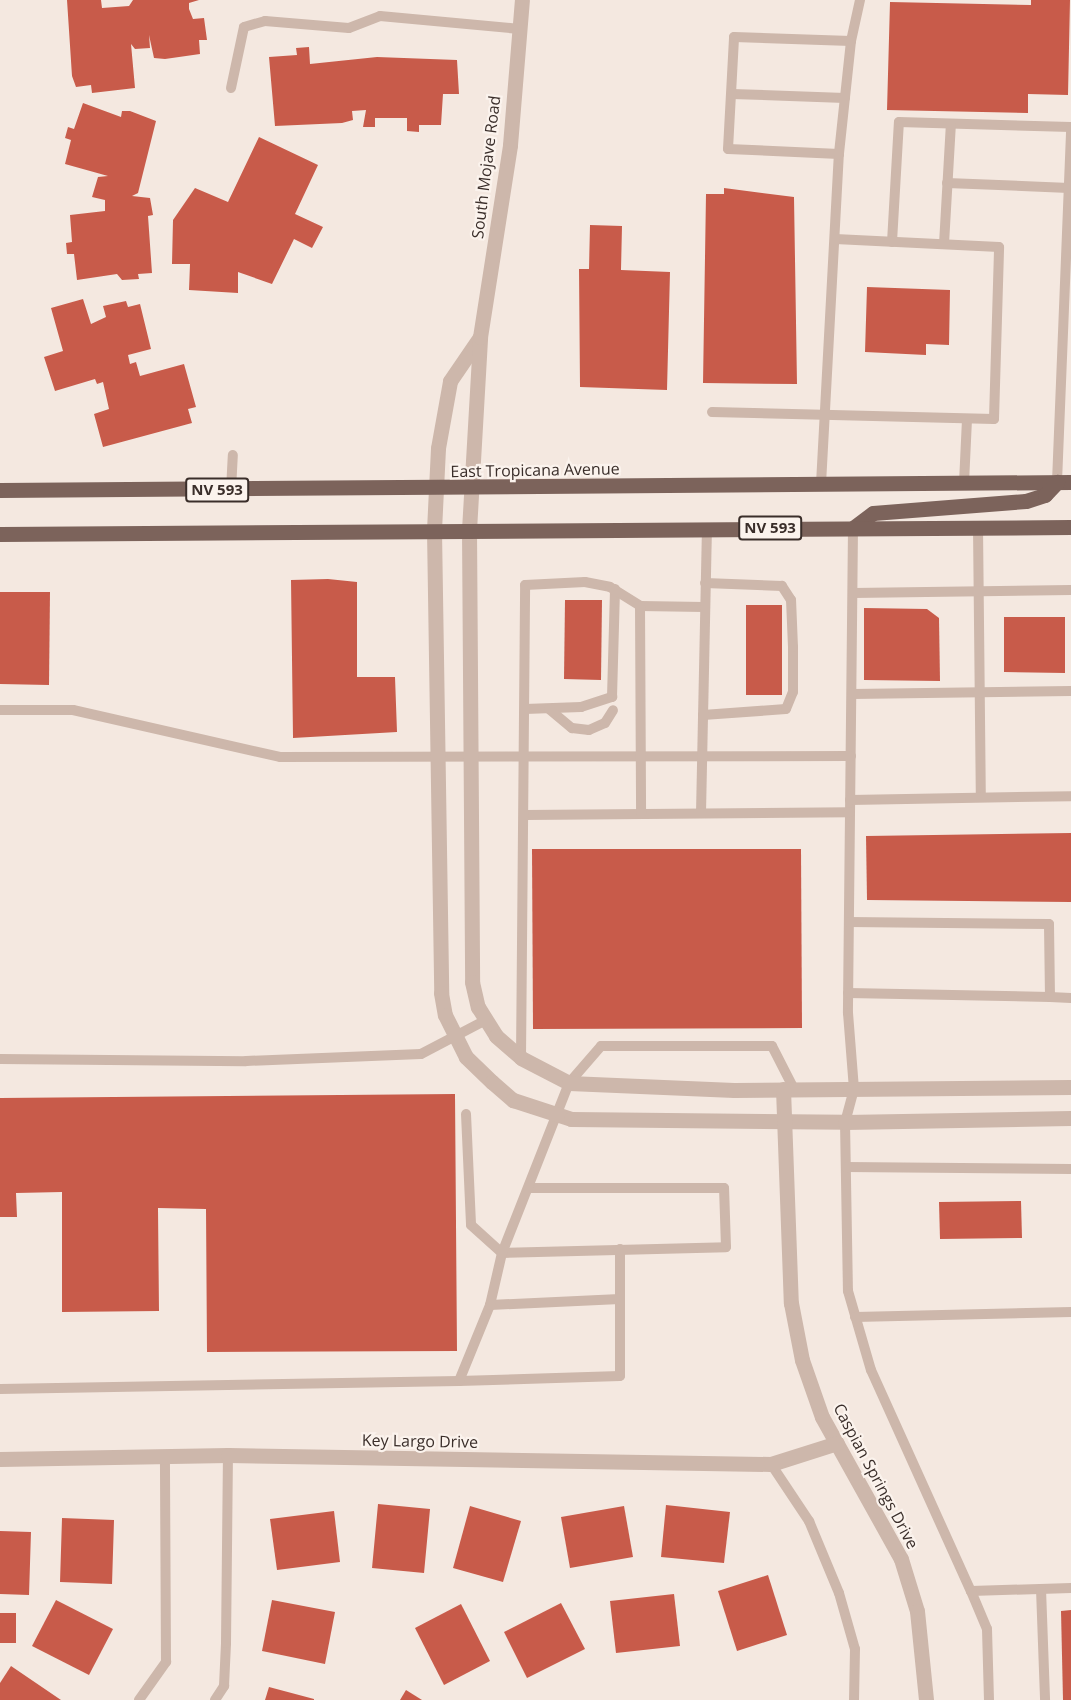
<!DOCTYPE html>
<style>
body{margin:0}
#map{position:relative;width:1071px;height:1700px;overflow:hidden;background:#f4e8e0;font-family:"Open Sans",sans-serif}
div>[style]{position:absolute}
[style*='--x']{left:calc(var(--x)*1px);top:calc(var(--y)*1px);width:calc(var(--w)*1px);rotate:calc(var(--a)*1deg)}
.building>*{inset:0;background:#c85b4a}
.service>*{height:10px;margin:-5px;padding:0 5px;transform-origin:5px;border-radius:5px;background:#cdb7ab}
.minor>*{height:15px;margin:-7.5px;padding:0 7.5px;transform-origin:7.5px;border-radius:7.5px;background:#cdb7ab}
.tertiary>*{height:15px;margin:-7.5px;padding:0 7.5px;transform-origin:7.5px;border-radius:7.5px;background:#cdb7ab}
.primary>*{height:15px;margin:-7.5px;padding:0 7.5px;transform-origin:7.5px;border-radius:7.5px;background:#7c635b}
span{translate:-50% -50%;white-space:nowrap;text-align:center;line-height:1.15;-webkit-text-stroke:4.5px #fbf3ed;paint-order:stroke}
.shield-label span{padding:2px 4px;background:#fbf3ed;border:2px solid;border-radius:4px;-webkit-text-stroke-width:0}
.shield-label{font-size:15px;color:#3a2e2a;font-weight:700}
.street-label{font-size:16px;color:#3a2e2a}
</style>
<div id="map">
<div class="building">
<div style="clip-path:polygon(67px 0,101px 0,102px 8px,129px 6px,133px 0,199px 0,189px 3px,189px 9px,193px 19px,204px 18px,207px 40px,199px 40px,200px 54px,165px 59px,154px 58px,149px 35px,150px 48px,135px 49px,131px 44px,135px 88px,92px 93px,91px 85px,76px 87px,72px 76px)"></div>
<div style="clip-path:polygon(1031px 0,1070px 0,1068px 95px,1028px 94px,1028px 113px,887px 110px,890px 2px,1031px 5px)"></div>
<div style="clip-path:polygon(309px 47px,310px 64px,377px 57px,457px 60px,459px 94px,443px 94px,441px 125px,419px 125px,419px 132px,407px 131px,407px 118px,375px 118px,375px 127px,363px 127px,366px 110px,352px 111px,353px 120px,342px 123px,275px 126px,269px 57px,297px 55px,296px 48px)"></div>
<div style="clip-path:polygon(83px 103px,121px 117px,122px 111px,130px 111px,156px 121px,138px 193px,132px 196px,150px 198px,153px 215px,148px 216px,152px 273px,138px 274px,139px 279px,122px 280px,117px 274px,77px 280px,74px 254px,67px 254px,66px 243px,72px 242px,70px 215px,105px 211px,105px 200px,92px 197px,98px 177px,108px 176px,65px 164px,71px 140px,65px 138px,68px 127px,74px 129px)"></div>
<div style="clip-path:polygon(259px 137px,318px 165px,295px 214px,323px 227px,312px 248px,294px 239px,272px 284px,238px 272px,238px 293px,189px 290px,190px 264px,172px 264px,173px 220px,195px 188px,228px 202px)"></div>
<div style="clip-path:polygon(724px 188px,794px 197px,797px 384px,703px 383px,706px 194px,724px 194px)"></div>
<div style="clip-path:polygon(590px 225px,622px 226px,621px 270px,670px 272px,667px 390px,580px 387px,579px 269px,589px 269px)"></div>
<div style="clip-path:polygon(867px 287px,950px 290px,949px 345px,926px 344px,926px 355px,865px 352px)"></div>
<div style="clip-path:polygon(83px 299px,91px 324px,106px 317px,103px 306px,126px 301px,128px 307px,140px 304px,151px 349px,128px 355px,130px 364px,136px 362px,140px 376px,184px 364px,196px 407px,188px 409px,192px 423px,103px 447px,94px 414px,109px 409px,103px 382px,97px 384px,95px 379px,55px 391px,44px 357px,63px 351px,51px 308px)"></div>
<div style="clip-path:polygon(328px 579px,357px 582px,357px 677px,395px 677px,397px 732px,293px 738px,291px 580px)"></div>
<div style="clip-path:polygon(0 592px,50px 592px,49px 685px,0 684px)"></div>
<div style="clip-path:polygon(565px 600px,602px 600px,601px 680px,564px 679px)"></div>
<div style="clip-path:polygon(746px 605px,782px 605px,782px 695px,746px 695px)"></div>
<div style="clip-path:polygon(864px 608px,927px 609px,939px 618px,940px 681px,864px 680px)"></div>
<div style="clip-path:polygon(1004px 617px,1065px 617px,1065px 673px,1004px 672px)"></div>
<div style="clip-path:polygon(1071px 833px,1071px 902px,867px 900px,866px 836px)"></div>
<div style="clip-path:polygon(532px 849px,801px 849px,802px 1028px,533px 1029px)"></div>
<div style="clip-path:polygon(455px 1094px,457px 1351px,207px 1352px,206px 1209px,158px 1208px,159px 1311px,62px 1312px,62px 1192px,16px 1193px,17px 1217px,0 1217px,0 1098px)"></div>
<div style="clip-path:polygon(1021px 1201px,1022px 1238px,940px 1239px,939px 1202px)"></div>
<div style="clip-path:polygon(378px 1504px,430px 1509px,424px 1573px,372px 1568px)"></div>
<div style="clip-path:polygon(666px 1505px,730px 1512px,724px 1563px,661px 1557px)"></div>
<div style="clip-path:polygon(470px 1506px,521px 1521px,503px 1582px,453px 1568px)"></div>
<div style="clip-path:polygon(624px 1506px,633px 1557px,570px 1568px,561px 1517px)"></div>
<div style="clip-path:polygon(334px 1511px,340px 1562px,277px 1570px,270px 1519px)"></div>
<div style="clip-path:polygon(62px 1518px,114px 1520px,112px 1584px,60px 1582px)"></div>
<div style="clip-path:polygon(0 1531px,31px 1532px,29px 1595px,0 1594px)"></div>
<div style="clip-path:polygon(768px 1575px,787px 1635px,737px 1651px,718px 1591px)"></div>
<div style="clip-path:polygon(674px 1594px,680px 1646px,616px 1653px,610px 1601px)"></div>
<div style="clip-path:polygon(56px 1600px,113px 1629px,89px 1675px,32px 1646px)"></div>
<div style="clip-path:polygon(272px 1600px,335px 1612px,325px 1664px,262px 1651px)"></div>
<div style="clip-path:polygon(561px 1603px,585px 1649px,527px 1678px,504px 1632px)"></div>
<div style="clip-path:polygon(461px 1604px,490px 1661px,444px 1685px,415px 1628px)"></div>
<div style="clip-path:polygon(1071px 1610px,1071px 1700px,1063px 1700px,1061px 1611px)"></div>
<div style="clip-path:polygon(0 1613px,16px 1613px,16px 1643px,0 1643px)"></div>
<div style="clip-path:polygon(11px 1666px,61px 1700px,0 1700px,0 1683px)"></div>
<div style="clip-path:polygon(269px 1687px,314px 1699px,314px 1700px,265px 1700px)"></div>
<div style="clip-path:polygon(406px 1690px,422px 1700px,400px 1700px)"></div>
</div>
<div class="service">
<div style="--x:851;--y:41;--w:42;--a:-77.6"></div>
<div style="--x:231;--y:88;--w:62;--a:-78"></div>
<div style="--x:244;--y:27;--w:22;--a:-16"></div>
<div style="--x:265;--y:21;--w:84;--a:4.8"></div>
<div style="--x:349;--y:28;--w:33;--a:-21"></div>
<div style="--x:380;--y:16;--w:140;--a:5.3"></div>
<div style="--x:732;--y:94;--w:113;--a:2"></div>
<div style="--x:947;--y:183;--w:122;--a:2.3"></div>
<div style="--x:892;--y:242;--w:120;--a:-86.7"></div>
<div style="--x:899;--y:122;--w:172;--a:1.7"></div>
<div style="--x:944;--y:244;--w:120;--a:-86.7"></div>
<div style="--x:712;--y:412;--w:282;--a:1.4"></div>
<div style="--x:994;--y:419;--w:172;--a:-88.3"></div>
<div style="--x:999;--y:247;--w:164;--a:-177.2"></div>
<div style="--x:1057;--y:482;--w:354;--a:-87.7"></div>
<div style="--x:964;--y:483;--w:64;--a:-87.3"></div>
<div style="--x:821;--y:484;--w:330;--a:-86.9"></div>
<div style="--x:839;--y:154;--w:111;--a:-177.4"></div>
<div style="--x:728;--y:149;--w:112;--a:-86.9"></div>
<div style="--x:734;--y:37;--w:117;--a:2"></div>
<div style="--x:851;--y:41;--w:114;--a:96.1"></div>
<div style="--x:231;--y:490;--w:35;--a:-87"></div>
<div style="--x:978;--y:527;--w:270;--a:89.4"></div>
<div style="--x:853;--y:528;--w:485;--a:90.6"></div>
<div style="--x:848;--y:1013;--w:76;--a:85.5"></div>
<div style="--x:854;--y:1089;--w:34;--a:105"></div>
<div style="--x:845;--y:1122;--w:169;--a:89"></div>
<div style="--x:848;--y:1291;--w:82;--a:73.8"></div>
<div style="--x:871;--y:1370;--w:243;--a:65.7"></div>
<div style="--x:971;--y:1591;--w:100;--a:-1.7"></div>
<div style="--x:853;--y:593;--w:218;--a:-0.8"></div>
<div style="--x:640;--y:606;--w:64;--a:0.9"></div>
<div style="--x:852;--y:694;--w:219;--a:-0.8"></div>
<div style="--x:525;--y:709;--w:56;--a:-2"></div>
<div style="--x:581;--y:707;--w:33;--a:-18"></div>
<div style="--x:612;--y:697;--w:108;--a:-88.4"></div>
<div style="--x:549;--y:709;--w:30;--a:40"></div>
<div style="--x:572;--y:728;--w:17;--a:7"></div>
<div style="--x:589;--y:730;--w:17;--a:-24"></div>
<div style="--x:605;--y:723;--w:15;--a:-58"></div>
<div style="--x:0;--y:710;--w:73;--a:0"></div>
<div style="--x:73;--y:710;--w:212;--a:12.8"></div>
<div style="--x:280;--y:757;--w:571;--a:-0.1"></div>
<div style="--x:703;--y:715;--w:83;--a:-4.1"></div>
<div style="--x:786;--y:709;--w:18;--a:-68"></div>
<div style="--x:793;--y:692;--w:45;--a:-90"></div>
<div style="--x:793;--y:647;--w:47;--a:-92.4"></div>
<div style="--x:791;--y:600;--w:17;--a:-123"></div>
<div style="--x:782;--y:586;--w:77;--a:-177.8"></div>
<div style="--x:850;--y:800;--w:221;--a:-1"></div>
<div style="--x:701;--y:813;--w:284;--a:-88.8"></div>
<div style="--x:525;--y:815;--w:325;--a:-0.5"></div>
<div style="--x:848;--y:993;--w:202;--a:1.1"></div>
<div style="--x:1050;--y:997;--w:73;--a:-90.8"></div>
<div style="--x:1049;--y:924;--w:200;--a:-179.4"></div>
<div style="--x:1050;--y:997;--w:21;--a:3"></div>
<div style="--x:521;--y:1058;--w:473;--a:-89.5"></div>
<div style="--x:525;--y:585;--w:60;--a:-2.9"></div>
<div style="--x:585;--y:582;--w:25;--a:11"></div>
<div style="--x:610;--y:587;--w:36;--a:32"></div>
<div style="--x:640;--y:606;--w:208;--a:89.7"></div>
<div style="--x:0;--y:1059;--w:246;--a:0.5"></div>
<div style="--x:246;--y:1061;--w:175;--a:-2.3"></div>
<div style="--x:421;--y:1054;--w:73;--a:-27.6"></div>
<div style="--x:466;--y:1114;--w:111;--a:87.4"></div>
<div style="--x:471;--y:1225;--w:42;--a:42.1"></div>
<div style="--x:502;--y:1253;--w:224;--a:-1.5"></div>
<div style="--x:726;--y:1247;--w:59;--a:-91.9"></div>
<div style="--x:724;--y:1188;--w:195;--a:180"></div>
<div style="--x:846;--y:1167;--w:225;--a:0.5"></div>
<div style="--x:490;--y:1305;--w:130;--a:-2.6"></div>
<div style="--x:855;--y:1317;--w:216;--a:-1.3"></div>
<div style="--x:459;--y:1381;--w:161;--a:-1.8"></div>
<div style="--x:620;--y:1376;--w:127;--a:-90"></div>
<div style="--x:0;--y:1389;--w:459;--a:-1"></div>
<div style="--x:459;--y:1381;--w:82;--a:-67.8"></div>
<div style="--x:490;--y:1305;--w:53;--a:-77"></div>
<div style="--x:502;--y:1253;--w:183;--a:-68.5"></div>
<div style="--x:569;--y:1083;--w:49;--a:-49.1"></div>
<div style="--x:601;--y:1046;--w:171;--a:0"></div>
<div style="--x:772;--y:1046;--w:48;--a:62.9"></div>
<div style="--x:771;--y:1464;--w:69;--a:56.3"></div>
<div style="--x:809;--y:1521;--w:78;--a:67.4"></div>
<div style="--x:839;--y:1593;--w:58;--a:74.1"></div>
<div style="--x:855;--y:1649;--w:51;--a:91.1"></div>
<div style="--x:1041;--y:1589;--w:111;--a:87.9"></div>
<div style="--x:971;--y:1591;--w:41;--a:67.2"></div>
<div style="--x:987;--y:1629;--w:71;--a:88.4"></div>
<div style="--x:139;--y:1700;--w:47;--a:-54.6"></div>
<div style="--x:166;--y:1662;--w:204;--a:-90.3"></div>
<div style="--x:215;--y:1700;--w:17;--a:-57"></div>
<div style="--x:224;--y:1686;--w:43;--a:-87.3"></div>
<div style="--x:226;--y:1643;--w:188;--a:-89.4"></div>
</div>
<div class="minor">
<div style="--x:434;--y:530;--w:463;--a:89.1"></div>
<div style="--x:441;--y:993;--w:22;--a:80"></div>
<div style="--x:445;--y:1015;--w:47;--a:63.4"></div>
<div style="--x:466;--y:1057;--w:36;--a:44"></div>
<div style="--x:492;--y:1082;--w:28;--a:41"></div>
<div style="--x:513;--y:1100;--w:61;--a:18.1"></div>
<div style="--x:571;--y:1119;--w:274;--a:0.6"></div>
<div style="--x:845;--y:1122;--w:226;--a:-1"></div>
<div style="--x:469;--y:530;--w:452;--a:89.6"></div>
<div style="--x:472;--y:982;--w:26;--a:77"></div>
<div style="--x:478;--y:1007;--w:34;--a:58"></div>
<div style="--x:496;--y:1036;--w:33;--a:41"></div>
<div style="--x:521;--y:1058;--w:54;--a:27.5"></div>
<div style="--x:569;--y:1083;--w:165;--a:2.4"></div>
<div style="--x:734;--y:1090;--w:337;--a:-0.5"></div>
<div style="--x:783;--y:1089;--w:214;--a:87.9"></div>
<div style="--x:791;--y:1303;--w:58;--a:79.1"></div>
<div style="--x:802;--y:1360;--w:60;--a:70.7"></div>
<div style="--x:822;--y:1417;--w:162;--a:60.9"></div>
<div style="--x:901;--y:1559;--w:54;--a:72.9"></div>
<div style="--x:917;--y:1611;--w:89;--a:84.2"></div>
<div style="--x:0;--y:1459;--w:228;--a:-1"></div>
<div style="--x:228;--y:1455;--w:543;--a:0.95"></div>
<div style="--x:771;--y:1464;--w:69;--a:-17.7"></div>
</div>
<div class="tertiary">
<div style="--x:434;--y:530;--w:82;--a:-87.2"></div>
<div style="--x:438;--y:448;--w:68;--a:-79.8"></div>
<div style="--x:450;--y:381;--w:53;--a:-55.7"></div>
<div style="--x:469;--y:530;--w:193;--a:-86.7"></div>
<div style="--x:480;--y:337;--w:194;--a:-81.1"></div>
<div style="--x:510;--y:145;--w:145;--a:-85.3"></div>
</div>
<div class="primary">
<div style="--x:0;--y:490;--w:1071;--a:-0.43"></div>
<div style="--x:853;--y:528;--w:25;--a:-37"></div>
<div style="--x:873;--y:513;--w:153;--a:-4.5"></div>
<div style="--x:1026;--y:501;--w:20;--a:-18"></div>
<div style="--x:1045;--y:495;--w:18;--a:-47"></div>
<div style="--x:0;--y:534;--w:1071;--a:-0.37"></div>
</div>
<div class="shield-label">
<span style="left:217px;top:490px">NV 593</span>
<span style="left:770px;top:528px">NV 593</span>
</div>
<div class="street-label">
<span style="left:486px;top:167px;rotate:-83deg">South Mojave Road</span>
<span style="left:535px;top:470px;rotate:-1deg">East Tropicana Avenue</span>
<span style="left:420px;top:1441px;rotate:1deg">Key Largo Drive</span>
<span style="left:876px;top:1476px;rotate:62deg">Caspian Springs Drive</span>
</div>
</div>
